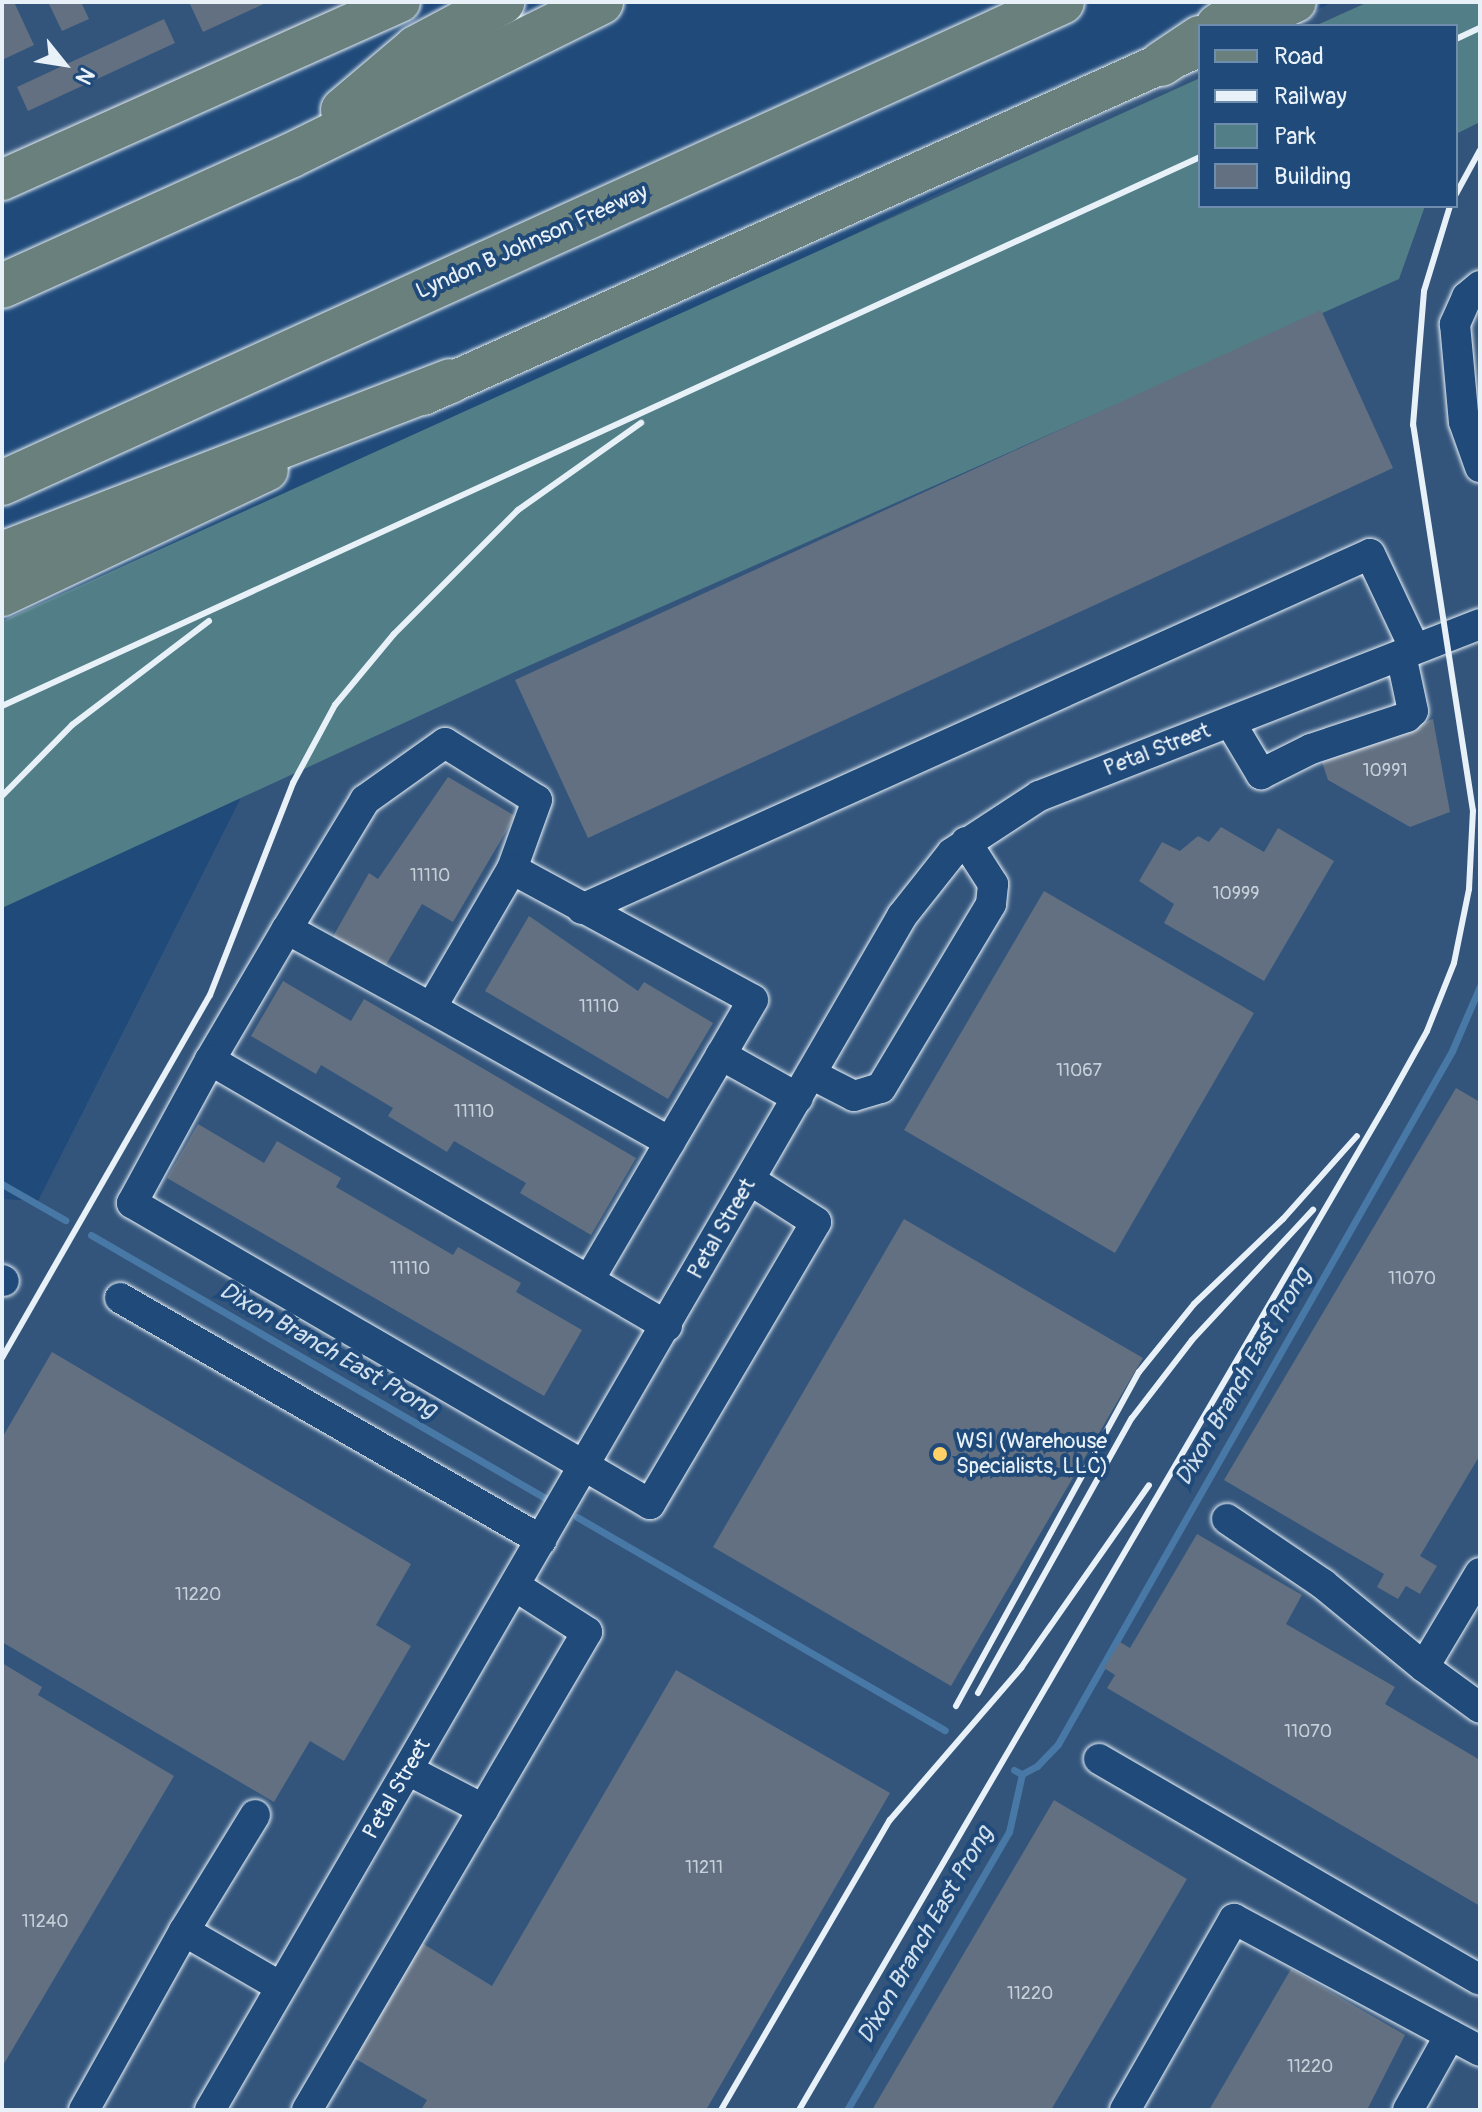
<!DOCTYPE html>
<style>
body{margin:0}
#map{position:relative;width:1482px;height:2112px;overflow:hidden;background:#1f4a7a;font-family:Pangolin,sans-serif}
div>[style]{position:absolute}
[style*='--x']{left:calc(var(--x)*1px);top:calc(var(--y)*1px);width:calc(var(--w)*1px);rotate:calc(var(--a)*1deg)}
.built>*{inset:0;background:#33557c}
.green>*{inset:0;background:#517e87}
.stream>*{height:7px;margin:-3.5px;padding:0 3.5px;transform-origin:3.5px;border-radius:3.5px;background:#4878a5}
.building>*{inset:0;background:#627082}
.roads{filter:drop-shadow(0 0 2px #e8f1f8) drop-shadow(0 0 2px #e8f1f8)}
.minor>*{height:30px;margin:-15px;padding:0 15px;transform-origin:15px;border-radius:15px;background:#1f4a7a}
.major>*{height:40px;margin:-20px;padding:0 20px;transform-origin:20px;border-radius:20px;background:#6a807c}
.highway>*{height:44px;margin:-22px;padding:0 22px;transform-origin:22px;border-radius:22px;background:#6a807c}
.rail>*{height:6px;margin:-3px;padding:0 3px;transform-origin:3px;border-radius:3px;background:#e8f1f8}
.dots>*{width:22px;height:22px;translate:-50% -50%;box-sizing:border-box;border:4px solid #1f4a7a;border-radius:50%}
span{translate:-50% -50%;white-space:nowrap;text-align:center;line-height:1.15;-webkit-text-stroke:8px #1f4a7a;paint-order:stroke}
.number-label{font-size:18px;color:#c6d1da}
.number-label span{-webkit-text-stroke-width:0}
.street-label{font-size:22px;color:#e8f1f8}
.poi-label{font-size:22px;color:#e8f1f8}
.left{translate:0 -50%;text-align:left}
.water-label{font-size:24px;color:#d0dfec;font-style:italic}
.frame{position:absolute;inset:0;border:4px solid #e8f1f8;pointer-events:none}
.legend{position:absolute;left:1198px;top:24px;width:260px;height:184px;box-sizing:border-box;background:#1f4a7a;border:2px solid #6f8dac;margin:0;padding:10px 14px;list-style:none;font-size:24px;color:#e8f1f8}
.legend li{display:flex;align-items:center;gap:16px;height:40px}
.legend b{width:40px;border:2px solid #6f8dac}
.north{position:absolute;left:24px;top:24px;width:80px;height:80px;-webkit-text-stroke:6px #1f4a7a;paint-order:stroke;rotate:120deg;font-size:22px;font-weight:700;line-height:32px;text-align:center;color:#e8f1f8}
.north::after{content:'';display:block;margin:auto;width:28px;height:36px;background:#e8f1f8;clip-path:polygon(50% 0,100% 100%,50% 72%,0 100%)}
</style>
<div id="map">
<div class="built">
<div style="clip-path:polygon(2px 2px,359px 2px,2px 199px)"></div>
<div style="clip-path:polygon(1333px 2px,1480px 2px,1480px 2110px,2px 2110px,2px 1199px,38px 1201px,418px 446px,1200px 66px,1200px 206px,1456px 206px,1456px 26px,1283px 26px)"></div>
</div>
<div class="green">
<div style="clip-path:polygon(1368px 2px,1480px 2px,1480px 122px,1456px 134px,1456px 26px,1315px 26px)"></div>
<div style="clip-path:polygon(1200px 78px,1200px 206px,1425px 206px,1399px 279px,506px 676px,2px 908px,2px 621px)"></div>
</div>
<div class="stream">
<div style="--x:2;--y:1184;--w:73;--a:29.7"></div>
<div style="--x:91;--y:1235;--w:525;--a:30.08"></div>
<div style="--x:577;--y:1517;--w:425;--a:30.1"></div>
<div style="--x:1014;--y:1770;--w:9;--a:27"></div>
<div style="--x:1022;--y:1774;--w:17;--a:-28"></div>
<div style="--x:1037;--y:1766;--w:30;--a:-46"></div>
<div style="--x:1058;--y:1744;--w:797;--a:-60.38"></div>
<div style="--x:1452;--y:1051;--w:71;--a:-66.7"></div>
<div style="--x:847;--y:2110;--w:322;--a:-59.8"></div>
<div style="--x:1009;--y:1832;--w:59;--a:-77.4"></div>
</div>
<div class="building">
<div style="clip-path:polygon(2px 2px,14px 2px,34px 45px,2px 60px)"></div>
<div style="clip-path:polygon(48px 2px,81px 2px,89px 19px,62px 31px)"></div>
<div style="clip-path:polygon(189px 2px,268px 2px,203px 32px)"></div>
<div style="clip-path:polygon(164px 19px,175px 43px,28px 111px,17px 87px)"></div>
<div style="clip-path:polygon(1321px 310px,1393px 468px,588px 838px,515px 680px)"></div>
<div style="clip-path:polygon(1433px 719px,1450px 812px,1410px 827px,1328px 780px,1322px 762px)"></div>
<div style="clip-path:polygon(448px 777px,515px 816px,453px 922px,422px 904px,383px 970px,331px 940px,369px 873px,378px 879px)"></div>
<div style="clip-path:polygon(1221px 827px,1264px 852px,1278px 828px,1334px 861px,1264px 981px,1164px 923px,1174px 904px,1139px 881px,1162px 842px,1180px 851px,1198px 836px,1209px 842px)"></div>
<div style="clip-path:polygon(1044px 891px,1254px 1013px,1115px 1253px,904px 1130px)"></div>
<div style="clip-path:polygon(529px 916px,638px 991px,644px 982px,713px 1023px,668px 1099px,485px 991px)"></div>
<div style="clip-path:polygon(283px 981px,351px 1021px,364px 999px,636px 1158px,591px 1235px,520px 1193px,526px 1183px,454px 1141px,447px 1152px,388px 1116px,393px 1108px,321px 1065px,316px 1074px,251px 1036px)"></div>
<div style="clip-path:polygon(1456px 1088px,1480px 1102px,1480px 1455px,1420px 1556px,1437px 1566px,1420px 1594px,1406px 1586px,1398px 1599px,1377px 1587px,1384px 1574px,1224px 1480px)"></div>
<div style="clip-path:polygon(198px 1124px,264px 1163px,277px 1141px,341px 1178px,336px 1187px,453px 1255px,458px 1247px,521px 1283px,516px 1292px,582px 1330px,544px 1396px,167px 1178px)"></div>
<div style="clip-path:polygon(904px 1219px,1143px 1358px,951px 1686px,713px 1547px)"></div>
<div style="clip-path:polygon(52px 1352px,411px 1564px,376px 1625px,411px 1646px,344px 1761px,310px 1741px,274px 1802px,2px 1642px,2px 1438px)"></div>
<div style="clip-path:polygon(1197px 1534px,1302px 1595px,1286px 1624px,1395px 1687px,1385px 1704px,1480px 1760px,1480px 1906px,1107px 1688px,1115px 1675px,1104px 1668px,1120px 1642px,1130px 1648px)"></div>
<div style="clip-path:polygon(2px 1663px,42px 1687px,38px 1695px,174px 1776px,2px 2067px)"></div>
<div style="clip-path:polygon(676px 1670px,890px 1793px,706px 2110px,421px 2110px,427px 2100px,354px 2058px,422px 1943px,492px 1986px)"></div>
<div style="clip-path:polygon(1054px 1800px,1187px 1879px,1051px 2110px,872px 2110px)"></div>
<div style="clip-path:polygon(1291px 1969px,1405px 2035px,1367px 2110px,1209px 2110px)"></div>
</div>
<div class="roads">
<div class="minor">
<div style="--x:1480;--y:286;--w:17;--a:140"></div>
<div style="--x:1467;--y:297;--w:30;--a:114"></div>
<div style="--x:1455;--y:324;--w:98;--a:84.8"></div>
<div style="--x:1464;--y:422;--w:48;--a:70.4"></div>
<div style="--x:1230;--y:722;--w:61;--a:59.2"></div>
<div style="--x:1261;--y:774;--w:56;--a:-26.6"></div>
<div style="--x:1311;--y:749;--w:101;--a:-18.4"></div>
<div style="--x:1407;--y:717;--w:8;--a:-45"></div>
<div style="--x:1413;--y:711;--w:57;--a:-102.1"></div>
<div style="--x:582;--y:909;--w:864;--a:-24.25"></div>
<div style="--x:1370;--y:554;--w:105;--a:64.7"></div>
<div style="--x:287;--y:929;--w:151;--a:-58.8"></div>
<div style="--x:365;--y:800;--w:98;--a:-35.5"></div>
<div style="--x:445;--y:743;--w:108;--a:31.8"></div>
<div style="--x:537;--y:800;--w:73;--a:109.9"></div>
<div style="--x:431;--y:1008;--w:274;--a:29.3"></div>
<div style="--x:210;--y:1060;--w:152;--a:-59.6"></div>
<div style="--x:287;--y:929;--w:164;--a:28.7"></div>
<div style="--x:431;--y:1008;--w:161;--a:-59.8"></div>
<div style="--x:512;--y:869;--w:274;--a:28.5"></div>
<div style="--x:753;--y:1000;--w:64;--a:120.2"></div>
<div style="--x:811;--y:1074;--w:48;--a:27.1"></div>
<div style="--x:854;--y:1096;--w:28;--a:-17"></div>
<div style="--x:881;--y:1088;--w:214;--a:-59.1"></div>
<div style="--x:991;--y:904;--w:20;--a:-84"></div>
<div style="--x:993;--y:884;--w:50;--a:-122.7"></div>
<div style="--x:2;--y:1280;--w:2;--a:27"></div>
<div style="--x:589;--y:1280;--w:261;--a:-59.6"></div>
<div style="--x:721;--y:1055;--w:88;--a:29.2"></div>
<div style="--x:120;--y:1298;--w:486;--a:29.9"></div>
<div style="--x:667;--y:1326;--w:529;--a:-149.8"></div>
<div style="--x:210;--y:1060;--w:163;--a:118.6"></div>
<div style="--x:132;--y:1203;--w:599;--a:30.16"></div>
<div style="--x:650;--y:1504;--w:327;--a:-59.5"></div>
<div style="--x:816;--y:1222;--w:78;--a:-147.5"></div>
<div style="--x:1227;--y:1519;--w:116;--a:34.1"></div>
<div style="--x:1323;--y:1584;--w:131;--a:39.4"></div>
<div style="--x:1480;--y:1573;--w:109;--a:120.8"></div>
<div style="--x:1424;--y:1667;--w:69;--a:36.2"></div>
<div style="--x:1099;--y:1759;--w:440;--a:30.1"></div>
<div style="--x:408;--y:1770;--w:85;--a:27.5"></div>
<div style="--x:184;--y:1931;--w:136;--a:-58.5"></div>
<div style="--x:84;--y:2110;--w:205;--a:-60.8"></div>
<div style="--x:184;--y:1931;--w:112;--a:30"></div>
<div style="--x:210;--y:2110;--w:1380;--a:-59.9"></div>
<div style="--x:902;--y:916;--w:80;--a:-51.6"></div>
<div style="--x:952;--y:853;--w:104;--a:-33.2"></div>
<div style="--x:1039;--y:796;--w:473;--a:-21.3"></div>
<div style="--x:307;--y:2110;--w:554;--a:-59.64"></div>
<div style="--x:587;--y:1632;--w:85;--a:-147.4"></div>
<div style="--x:1125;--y:2110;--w:220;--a:-60.3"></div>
<div style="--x:1234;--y:1919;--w:279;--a:28.2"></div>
<div style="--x:1408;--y:2110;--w:86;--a:-60.8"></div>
</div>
<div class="major">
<div style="--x:1244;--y:26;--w:57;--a:-24.8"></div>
<div style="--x:2;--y:180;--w:436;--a:-24.1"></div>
<div style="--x:423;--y:395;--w:840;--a:-24.18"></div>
<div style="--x:2;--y:596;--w:294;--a:-25.3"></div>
</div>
<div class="highway">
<div style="--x:1218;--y:26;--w:44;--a:-33"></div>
<div style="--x:1161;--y:64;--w:47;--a:-33.7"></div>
<div style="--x:343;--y:110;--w:96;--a:-40.3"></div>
<div style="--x:416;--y:48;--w:98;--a:-28.1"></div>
<div style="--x:2;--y:286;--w:316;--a:-24.3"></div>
<div style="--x:290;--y:156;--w:347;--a:-26.3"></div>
<div style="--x:2;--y:483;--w:1164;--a:-24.41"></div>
<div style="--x:2;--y:554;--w:480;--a:-21.1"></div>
</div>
</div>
<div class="rail">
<div style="--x:1456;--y:39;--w:26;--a:-25"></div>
<div style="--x:1456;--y:194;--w:50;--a:-61.4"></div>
<div style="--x:2;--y:706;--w:1318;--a:-24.62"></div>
<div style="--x:2;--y:796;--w:100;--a:-45.4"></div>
<div style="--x:72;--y:725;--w:172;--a:-37.2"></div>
<div style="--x:2;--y:1358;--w:418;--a:-60.2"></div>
<div style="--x:210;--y:995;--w:228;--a:-68.6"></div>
<div style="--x:293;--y:783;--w:89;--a:-61.7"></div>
<div style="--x:335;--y:705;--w:92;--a:-50.3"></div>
<div style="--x:394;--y:634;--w:175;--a:-45"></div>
<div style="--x:518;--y:510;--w:151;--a:-35.3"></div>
<div style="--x:978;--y:1693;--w:315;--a:-60.8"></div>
<div style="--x:1132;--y:1418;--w:98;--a:-52.4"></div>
<div style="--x:1192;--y:1340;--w:178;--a:-47.1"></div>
<div style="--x:956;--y:1706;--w:381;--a:-61.3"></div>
<div style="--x:1139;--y:1372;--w:87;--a:-51"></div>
<div style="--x:1194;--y:1304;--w:123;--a:-43.7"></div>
<div style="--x:1283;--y:1219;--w:111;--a:-48.3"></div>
<div style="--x:721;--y:2110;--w:336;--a:-59.8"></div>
<div style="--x:890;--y:1820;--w:201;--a:-49.2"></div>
<div style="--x:1021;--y:1668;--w:223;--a:-55"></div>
<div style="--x:799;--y:2110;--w:1166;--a:-59.72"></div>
<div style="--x:1387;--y:1103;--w:82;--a:-60.9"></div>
<div style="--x:1427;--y:1031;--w:73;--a:-68.3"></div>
<div style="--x:1454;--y:963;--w:76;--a:-78.5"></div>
<div style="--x:1469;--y:889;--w:78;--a:-87.1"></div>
<div style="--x:1473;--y:811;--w:391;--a:-98.8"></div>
<div style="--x:1413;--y:425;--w:134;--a:-85.3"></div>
<div style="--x:1424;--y:291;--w:89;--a:-73"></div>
</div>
<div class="dots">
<div style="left:940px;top:1454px;background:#ffd166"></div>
</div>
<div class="number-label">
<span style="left:1385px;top:771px">10991</span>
<span style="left:430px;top:876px">11110</span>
<span style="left:1236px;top:894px">10999</span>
<span style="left:599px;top:1007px">11110</span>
<span style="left:1079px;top:1071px">11067</span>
<span style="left:474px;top:1112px">11110</span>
<span style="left:410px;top:1269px">11110</span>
<span style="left:1412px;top:1279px">11070</span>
<span style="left:198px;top:1595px">11220</span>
<span style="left:1308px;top:1732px">11070</span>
<span style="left:704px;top:1868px">11211</span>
<span style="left:45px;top:1922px">11240</span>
<span style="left:1030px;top:1994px">11220</span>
<span style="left:1310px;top:2067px">11220</span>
</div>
<div class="street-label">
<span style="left:532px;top:242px;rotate:-24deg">Lyndon B Johnson Freeway</span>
<span style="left:1157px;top:750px;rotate:-21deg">Petal Street</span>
<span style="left:722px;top:1229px;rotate:-60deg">Petal Street</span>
<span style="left:397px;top:1789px;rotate:-60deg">Petal Street</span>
</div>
<div class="poi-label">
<span class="left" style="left:956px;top:1454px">WSI (Warehouse<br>Specialists, LLC)</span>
</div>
<div class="water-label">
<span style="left:328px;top:1350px;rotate:30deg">Dixon Branch East Prong</span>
<span style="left:1243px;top:1377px;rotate:-60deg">Dixon Branch East Prong</span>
<span style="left:925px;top:1935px;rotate:-60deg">Dixon Branch East Prong</span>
</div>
<div class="frame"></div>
<ul class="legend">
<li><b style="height:10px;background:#6a807c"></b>Road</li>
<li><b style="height:10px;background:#e8f1f8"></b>Railway</li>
<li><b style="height:22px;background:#517e87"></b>Park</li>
<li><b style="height:22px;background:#627082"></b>Building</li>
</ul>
<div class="north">N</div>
</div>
